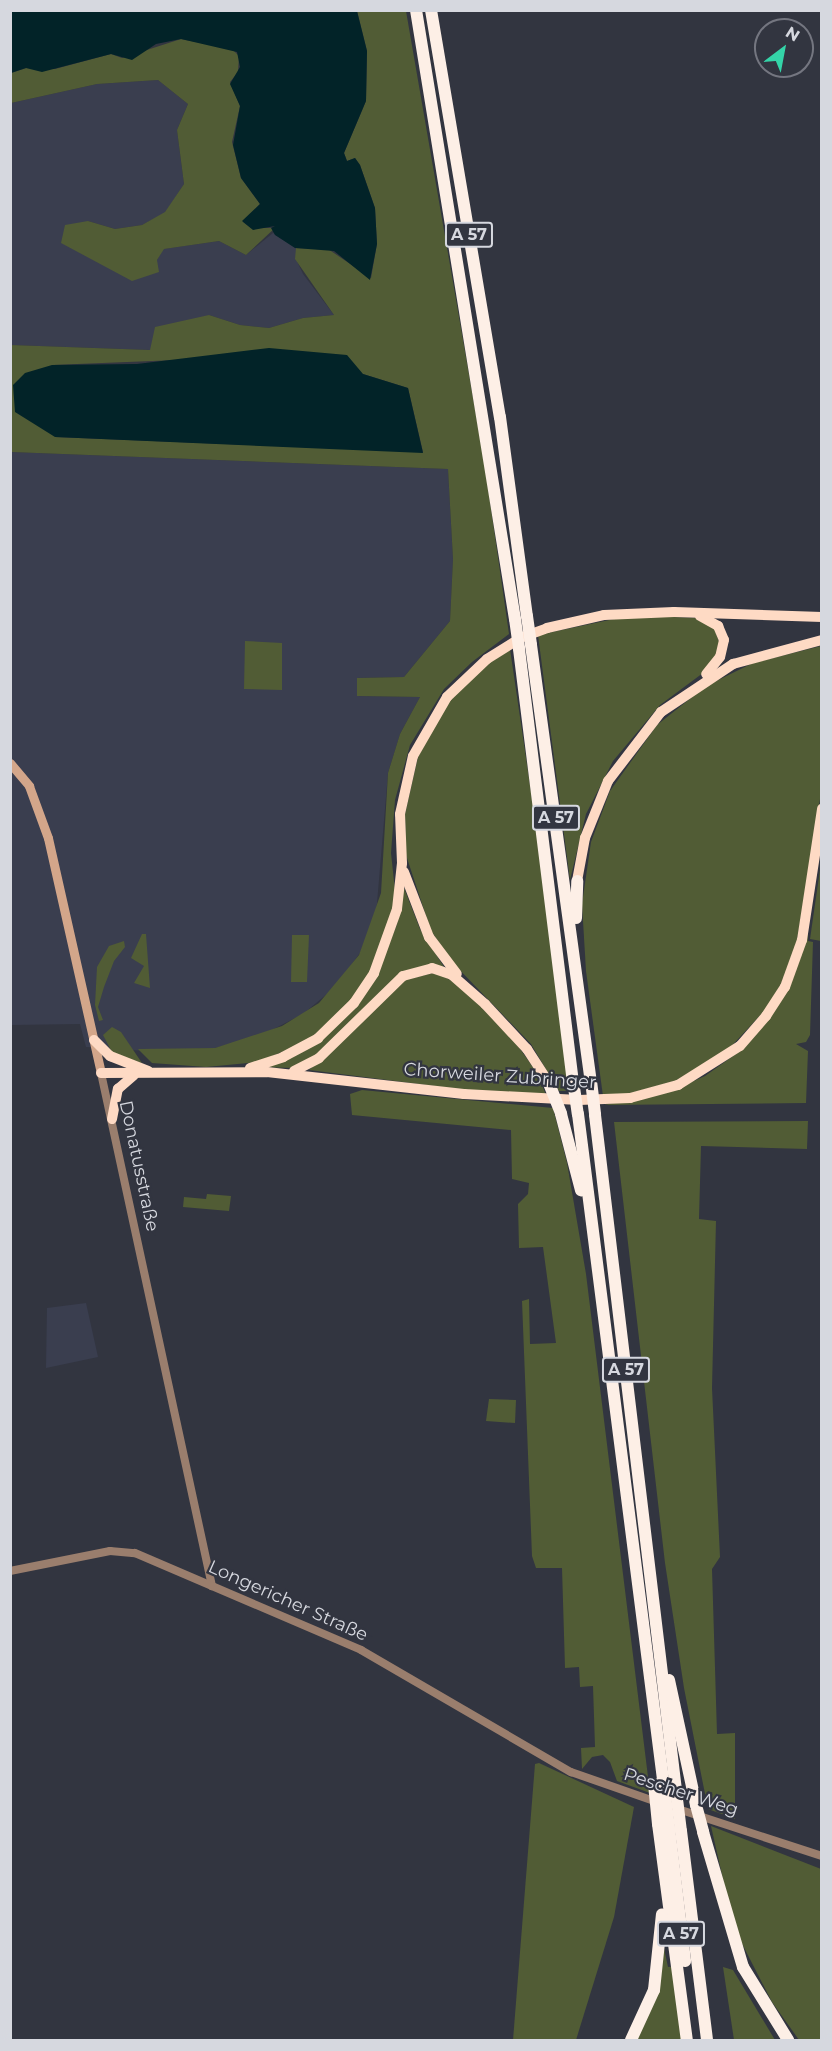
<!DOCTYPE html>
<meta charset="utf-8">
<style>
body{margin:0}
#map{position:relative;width:832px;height:2051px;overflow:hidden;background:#323540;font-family:Montserrat,sans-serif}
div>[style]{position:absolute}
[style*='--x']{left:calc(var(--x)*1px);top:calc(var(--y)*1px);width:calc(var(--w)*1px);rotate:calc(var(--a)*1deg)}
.built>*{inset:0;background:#3a3e4f}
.green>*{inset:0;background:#515c35}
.water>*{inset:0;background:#022328}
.tertiary>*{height:8px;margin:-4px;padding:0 4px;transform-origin:4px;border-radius:4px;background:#9a7e6d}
.secondary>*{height:9px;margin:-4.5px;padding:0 4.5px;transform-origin:4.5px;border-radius:4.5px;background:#d3a68a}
.trunk>*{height:10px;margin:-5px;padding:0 5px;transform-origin:5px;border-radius:5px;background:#fedac4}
.motorway>*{height:12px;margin:-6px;padding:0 6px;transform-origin:6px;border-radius:6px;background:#fdefe6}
.motorway-bridge>*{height:12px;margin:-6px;padding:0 6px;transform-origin:6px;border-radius:6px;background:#fdefe6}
span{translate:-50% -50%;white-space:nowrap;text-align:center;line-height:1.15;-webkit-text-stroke:4.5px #323540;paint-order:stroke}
.shield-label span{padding:2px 4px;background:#323540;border:2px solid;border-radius:4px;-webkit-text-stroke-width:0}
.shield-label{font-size:16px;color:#d6d8df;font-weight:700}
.street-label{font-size:18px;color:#d6d8df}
.frame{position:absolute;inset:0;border:12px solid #d6d8df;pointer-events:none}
.north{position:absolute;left:754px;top:18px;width:60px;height:60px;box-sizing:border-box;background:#323540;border:2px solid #747680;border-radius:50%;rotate:32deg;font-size:16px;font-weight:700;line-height:24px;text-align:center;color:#d6d8df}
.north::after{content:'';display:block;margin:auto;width:21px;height:27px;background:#34d4a8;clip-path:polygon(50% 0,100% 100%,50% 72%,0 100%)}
</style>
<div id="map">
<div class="built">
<div style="clip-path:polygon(158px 80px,188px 104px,177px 130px,184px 184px,165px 213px,142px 225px,115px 229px,88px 221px,62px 243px,93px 258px,157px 260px,163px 249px,219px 241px,246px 255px,273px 233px,296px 248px,296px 259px,303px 274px,334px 315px,303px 318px,269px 328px,240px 325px,209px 315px,150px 350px,11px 345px,11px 103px,97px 84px)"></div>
<div style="clip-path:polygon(11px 452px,448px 469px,453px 559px,450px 621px,404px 677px,357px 678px,357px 696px,420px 697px,400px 734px,388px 773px,376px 915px,360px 953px,334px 988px,303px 1014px,260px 1036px,215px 1048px,147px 1051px,86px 1047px,80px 1024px,11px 1025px)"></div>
<div style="clip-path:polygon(86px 1303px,98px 1357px,46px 1368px,47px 1308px)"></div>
</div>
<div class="green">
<div style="clip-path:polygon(evenodd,357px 11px,406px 11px,485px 467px,509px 634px,472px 662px,444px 689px,410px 745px,395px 800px,391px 853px,396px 900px,373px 969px,348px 1006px,306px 1042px,258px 1062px,206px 1067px,152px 1063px,138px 1049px,215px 1048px,282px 1026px,319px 1003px,359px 955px,381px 893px,388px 773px,400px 734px,420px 697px,357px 696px,357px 678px,404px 677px,450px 621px,453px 559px,448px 469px,11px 452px,11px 345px,150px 350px,155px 327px,209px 315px,240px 325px,269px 328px,303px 318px,334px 315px,295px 259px,296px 248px,328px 249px,371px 278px,377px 244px,375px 208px,360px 165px,355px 158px,347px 161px,344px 153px,366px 101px,367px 51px,357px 11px,202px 359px,363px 374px,408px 388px,423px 452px,55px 437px,52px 365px,202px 359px)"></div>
<div style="clip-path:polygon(181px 39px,232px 49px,239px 56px,238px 72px,230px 82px,240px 106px,232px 142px,241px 178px,260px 204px,243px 222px,251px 228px,275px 228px,246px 255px,219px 241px,164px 249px,157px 260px,159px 272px,132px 281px,61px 243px,65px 225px,88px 221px,115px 229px,142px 225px,165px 212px,184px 184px,177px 130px,188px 104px,158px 80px,97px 84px,11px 103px,11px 73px,26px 68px,55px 69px,111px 54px,122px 58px)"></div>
<div style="clip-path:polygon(652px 616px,695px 618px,713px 625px,721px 647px,707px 670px,660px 705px,613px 761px,586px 814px,570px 880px,538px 635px,614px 619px)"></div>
<div style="clip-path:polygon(245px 641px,282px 643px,282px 690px,244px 689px)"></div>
<div style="clip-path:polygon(821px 646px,821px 793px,796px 947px,781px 984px,766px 1009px,726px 1052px,675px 1081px,624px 1095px,603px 1096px,586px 971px,582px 904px,591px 842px,610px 791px,657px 725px,706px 686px,753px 663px)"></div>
<div style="clip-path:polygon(510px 649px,537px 833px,569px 1091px,559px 1091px,531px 1044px,453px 963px,431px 931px,406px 855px,405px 814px,418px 757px,446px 705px,478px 671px)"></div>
<div style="clip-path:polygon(821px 863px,821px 941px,810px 939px)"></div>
<div style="clip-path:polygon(404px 888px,420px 929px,444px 967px,408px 970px,317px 1056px,292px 1068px,261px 1067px,302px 1051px,379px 970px,397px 924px)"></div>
<div style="clip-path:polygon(808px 932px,808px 941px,813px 942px,810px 1035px,806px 1042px,796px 1044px,808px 1051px,806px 1103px,604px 1105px,671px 1091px,705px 1076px,736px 1054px,755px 1036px)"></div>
<div style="clip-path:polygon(142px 934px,146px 934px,150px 988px,134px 983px,144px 966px,131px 958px)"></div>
<div style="clip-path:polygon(292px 935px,309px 935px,307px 982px,291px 982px)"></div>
<div style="clip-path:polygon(124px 941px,125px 947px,114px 961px,104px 987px,98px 1007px,103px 1020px,99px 1021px,95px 1005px,97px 967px,109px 946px)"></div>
<div style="clip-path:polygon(437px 972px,462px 987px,516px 1043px,537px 1073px,546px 1095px,466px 1090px,309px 1070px,400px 981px)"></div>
<div style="clip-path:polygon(112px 1027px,121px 1032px,142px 1063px,113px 1054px,103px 1035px)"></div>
<div style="clip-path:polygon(362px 1090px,553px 1108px,567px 1163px,586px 1274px,650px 1793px,617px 1781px,610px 1762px,603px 1755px,592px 1757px,582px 1769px,581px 1748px,595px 1747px,593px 1686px,580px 1687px,579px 1667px,565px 1668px,562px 1568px,536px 1568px,532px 1556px,522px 1301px,529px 1299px,530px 1344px,556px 1343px,543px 1247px,519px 1248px,518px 1204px,528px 1194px,529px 1183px,512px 1179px,511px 1130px,352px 1115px,350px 1094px)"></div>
<div style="clip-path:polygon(808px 1121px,807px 1149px,701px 1146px,699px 1219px,716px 1221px,712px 1388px,720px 1557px,712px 1569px,717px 1734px,735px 1733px,735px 1819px,708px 1809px,684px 1688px,665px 1563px,614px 1122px)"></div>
<div style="clip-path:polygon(207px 1194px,231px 1196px,229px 1211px,183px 1207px,184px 1197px,206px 1199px)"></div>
<div style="clip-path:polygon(489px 1399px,516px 1400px,515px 1423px,486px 1421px)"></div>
<div style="clip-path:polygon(539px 1763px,634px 1807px,614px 1917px,576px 2040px,513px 2040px,535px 1764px)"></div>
<div style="clip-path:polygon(711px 1826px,821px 1869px,821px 2040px,799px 2040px,772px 2002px,734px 1928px)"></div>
<div style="clip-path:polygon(664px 1948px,668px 1967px,676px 1966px,684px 2040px,636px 2040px)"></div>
<div style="clip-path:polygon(723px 1967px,733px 1970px,775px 2040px,734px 2040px)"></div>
</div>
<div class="water">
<div style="clip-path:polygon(10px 11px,357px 11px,367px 51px,366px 101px,344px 153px,347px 161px,355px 158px,360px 165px,375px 208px,377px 244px,370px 280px,334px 251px,295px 248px,275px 235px,271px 228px,275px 226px,253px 230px,242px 221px,260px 204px,241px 178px,233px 145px,240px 106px,230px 84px,240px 67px,237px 52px,181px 39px,156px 44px,132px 60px,111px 54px,42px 72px,26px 68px,11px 73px)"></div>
<div style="clip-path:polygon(269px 348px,347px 355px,363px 374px,408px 388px,423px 453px,55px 437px,15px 412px,13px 385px,25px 373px,52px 365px,137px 364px)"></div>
</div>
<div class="tertiary">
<div style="--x:101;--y:1073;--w:525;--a:77.79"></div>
<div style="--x:10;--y:1571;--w:102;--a:-11.3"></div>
<div style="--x:110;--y:1551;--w:25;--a:5"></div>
<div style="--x:135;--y:1553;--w:246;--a:23.2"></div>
<div style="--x:361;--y:1650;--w:243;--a:30.2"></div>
<div style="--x:571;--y:1772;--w:94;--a:19.2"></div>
<div style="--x:675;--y:1808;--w:155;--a:18.1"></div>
</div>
<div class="secondary">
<div style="--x:10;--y:763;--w:30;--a:50"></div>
<div style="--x:29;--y:786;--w:55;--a:69.9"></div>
<div style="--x:48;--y:838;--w:241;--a:77.3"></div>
</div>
<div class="trunk">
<div style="--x:700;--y:616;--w:21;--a:29"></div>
<div style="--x:718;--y:626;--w:15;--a:67"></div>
<div style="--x:724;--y:640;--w:17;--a:103"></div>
<div style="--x:720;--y:657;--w:22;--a:129"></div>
<div style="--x:404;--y:872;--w:70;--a:69"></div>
<div style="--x:429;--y:937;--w:46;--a:52.9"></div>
<div style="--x:577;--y:881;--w:44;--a:-79.5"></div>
<div style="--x:585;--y:838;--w:61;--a:-68"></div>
<div style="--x:608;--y:781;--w:87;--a:-52.5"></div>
<div style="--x:661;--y:712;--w:87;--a:-33.7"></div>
<div style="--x:733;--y:664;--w:92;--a:-15.1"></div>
<div style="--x:94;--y:1040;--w:23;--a:45"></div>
<div style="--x:110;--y:1056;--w:41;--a:21.5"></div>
<div style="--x:250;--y:1068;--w:35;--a:-18"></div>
<div style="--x:283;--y:1057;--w:40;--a:-28"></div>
<div style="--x:318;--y:1038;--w:50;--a:-44.2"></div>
<div style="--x:354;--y:1003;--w:36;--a:-56"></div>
<div style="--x:374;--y:973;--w:68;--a:-70.2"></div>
<div style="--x:397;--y:909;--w:46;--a:-83.8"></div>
<div style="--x:402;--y:863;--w:49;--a:-92.3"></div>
<div style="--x:400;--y:814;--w:59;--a:-77.4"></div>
<div style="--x:413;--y:756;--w:68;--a:-60"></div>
<div style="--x:447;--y:697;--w:55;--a:-43.5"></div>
<div style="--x:487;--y:659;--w:39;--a:-32"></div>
<div style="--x:520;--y:638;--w:29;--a:-20"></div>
<div style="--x:547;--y:628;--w:58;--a:-12.8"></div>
<div style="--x:604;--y:615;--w:70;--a:-2.5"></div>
<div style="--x:674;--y:612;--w:148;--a:1.9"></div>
<div style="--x:294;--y:1071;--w:28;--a:-27"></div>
<div style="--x:319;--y:1058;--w:117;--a:-44.3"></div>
<div style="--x:403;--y:976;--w:30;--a:-15"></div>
<div style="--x:432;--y:968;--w:21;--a:19"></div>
<div style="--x:452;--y:975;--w:44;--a:41.3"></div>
<div style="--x:485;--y:1004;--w:62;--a:47"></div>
<div style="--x:527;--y:1049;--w:38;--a:57"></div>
<div style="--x:101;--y:1073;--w:166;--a:-0.3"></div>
<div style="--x:267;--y:1072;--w:198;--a:6.4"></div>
<div style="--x:464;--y:1094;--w:115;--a:3"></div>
<div style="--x:579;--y:1100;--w:51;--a:-2.2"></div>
<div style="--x:630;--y:1098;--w:50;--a:-15.2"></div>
<div style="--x:678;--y:1085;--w:73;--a:-32.2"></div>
<div style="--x:740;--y:1046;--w:40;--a:-49"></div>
<div style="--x:766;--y:1016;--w:35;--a:-57"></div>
<div style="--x:785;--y:987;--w:50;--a:-70.1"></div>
<div style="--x:802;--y:940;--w:133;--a:-81.3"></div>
<div style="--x:112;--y:1119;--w:31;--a:-79"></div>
<div style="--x:118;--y:1089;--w:21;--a:-41"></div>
</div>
<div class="motorway">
<div style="--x:416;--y:10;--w:617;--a:80.77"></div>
<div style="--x:431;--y:10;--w:413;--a:80.4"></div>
<div style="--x:500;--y:417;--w:201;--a:82.3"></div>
<div style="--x:531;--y:645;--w:440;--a:82.2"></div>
<div style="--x:519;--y:649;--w:434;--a:82.9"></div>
<div style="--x:576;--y:918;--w:37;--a:-88"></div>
<div style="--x:561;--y:1114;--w:79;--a:75.3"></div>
<div style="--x:578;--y:1114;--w:687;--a:82.72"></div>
<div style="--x:595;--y:1115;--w:689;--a:83.16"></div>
<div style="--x:669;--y:1680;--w:128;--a:77.8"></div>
<div style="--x:658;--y:1824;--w:218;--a:82.4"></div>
<div style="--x:669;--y:1828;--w:134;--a:83.1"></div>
<div style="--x:681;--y:1831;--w:211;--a:82.9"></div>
<div style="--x:703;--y:1832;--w:141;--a:73.5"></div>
<div style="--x:743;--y:1967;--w:86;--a:58.3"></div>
<div style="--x:631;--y:2040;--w:55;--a:-65.3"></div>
<div style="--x:654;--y:1990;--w:76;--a:-84"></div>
</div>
<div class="motorway-bridge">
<div style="--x:527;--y:616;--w:29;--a:82"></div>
<div style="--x:515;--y:619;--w:30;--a:82"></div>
<div style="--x:573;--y:1080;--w:34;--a:82"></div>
<div style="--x:548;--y:1081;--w:35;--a:68"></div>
<div style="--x:591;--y:1081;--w:34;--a:83"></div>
<div style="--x:654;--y:1784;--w:40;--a:84.3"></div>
<div style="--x:665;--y:1795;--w:33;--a:83"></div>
<div style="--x:677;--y:1799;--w:32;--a:83"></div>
<div style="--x:696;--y:1805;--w:28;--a:75"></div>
</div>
<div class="shield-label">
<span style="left:469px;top:235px">A 57</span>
<span style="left:556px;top:818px">A 57</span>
<span style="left:626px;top:1370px">A 57</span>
<span style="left:681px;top:1934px">A 57</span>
</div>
<div class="street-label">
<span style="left:500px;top:1076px;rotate:4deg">Chorweiler Zubringer</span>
<span style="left:139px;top:1166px;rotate:78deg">Donatusstraße</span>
<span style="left:288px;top:1601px;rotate:24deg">Longericher Straße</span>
<span style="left:681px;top:1792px;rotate:18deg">Pescher Weg</span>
</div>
<div class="frame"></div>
<div class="north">N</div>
</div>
